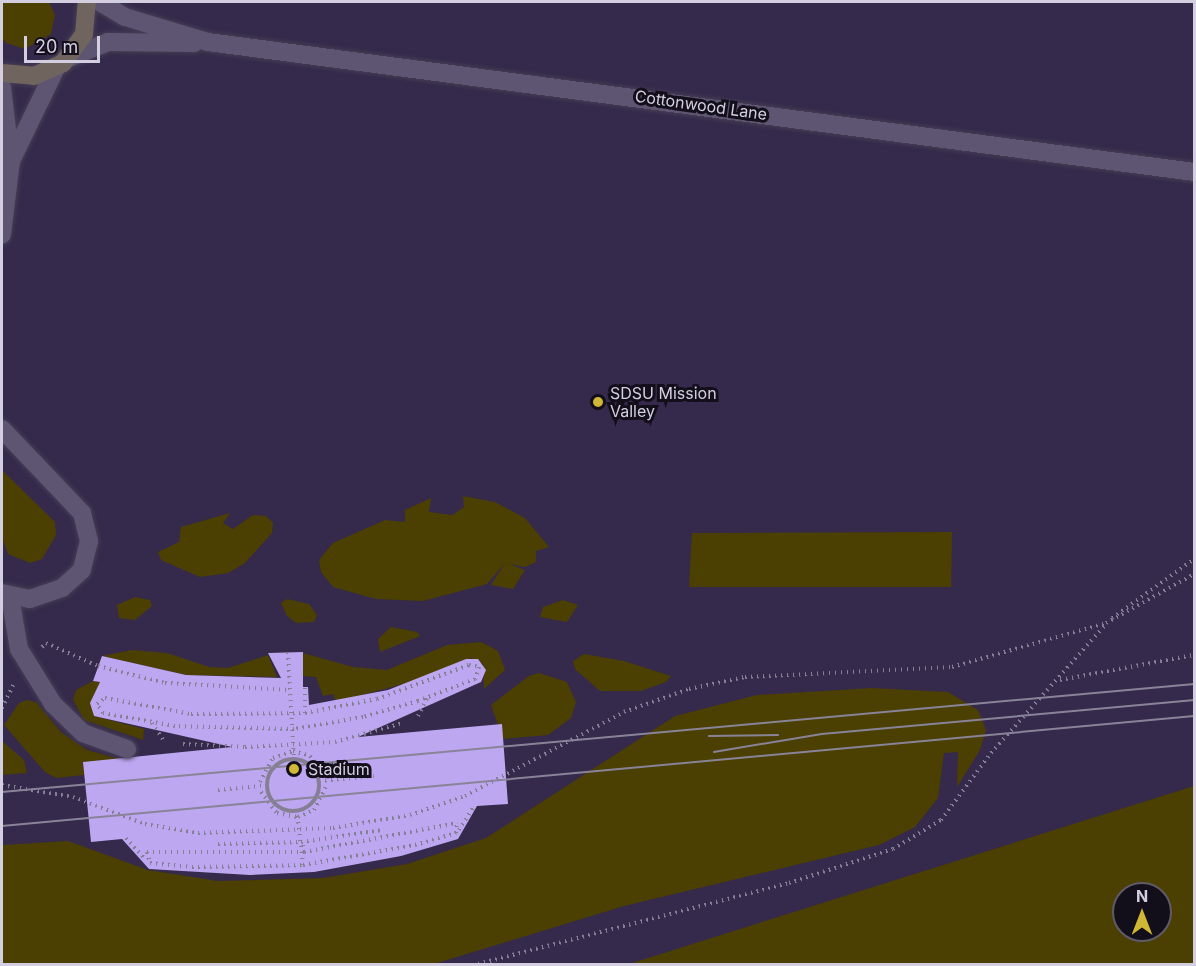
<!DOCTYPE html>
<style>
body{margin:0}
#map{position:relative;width:1196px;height:966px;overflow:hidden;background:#2b223d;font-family:Inter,sans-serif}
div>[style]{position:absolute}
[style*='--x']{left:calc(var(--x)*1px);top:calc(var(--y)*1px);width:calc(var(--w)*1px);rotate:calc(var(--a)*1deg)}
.built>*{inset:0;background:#352a4b}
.green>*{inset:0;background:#4b3f01}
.building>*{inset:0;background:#bea7f1}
.path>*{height:4px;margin-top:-2px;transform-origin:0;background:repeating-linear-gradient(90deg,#857f94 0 1.5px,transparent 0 6px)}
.path>.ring{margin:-2px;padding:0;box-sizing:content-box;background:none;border:4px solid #857f94;border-radius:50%}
.roads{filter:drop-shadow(0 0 2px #463e54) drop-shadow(0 0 2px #463e54)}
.minor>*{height:18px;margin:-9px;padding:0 9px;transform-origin:9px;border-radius:9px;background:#5e5573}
.tertiary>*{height:18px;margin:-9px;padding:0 9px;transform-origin:9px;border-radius:9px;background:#5e5573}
.secondary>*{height:18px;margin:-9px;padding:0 9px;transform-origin:9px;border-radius:9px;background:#70645e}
.tram>*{height:1.5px;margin:-0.75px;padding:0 0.75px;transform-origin:0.75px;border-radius:0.75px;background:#898398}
.path-bridge>*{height:4px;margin-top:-2px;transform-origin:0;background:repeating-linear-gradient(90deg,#857f94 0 1.5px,transparent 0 6px)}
.dots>*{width:16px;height:16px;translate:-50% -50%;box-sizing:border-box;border:3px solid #120e1a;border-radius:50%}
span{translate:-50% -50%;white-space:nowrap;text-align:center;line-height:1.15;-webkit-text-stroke:6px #120e1a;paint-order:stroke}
.street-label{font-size:16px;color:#d4cfe0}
.poi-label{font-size:16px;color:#d4cfe0}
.left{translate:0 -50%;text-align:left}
.frame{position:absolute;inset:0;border:3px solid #d4cfe0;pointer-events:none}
.north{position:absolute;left:1112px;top:882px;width:60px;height:60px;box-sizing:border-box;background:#120e1a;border:2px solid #605b69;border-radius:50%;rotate:0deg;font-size:16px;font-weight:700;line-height:24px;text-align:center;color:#d4cfe0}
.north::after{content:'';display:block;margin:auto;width:21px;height:27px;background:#d1b736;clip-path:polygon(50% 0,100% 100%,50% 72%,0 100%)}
.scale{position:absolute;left:24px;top:36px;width:76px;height:27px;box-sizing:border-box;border:3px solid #d4cfe0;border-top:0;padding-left:8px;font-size:18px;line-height:21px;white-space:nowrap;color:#d4cfe0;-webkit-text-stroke:4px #120e1a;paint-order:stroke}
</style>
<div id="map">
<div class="built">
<div style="clip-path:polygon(2px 2px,1194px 2px,1194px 803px,678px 964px,2px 964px)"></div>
</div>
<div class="green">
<div style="clip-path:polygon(2px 2px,49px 2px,55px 15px,51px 34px,25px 49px,6px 43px,2px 38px)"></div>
<div style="clip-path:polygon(3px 471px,55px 522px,56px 535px,42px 559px,30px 563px,8px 554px,2px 537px)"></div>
<div style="clip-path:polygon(463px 496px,495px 502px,525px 518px,549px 547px,536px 551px,536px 562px,525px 567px,509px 564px,525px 570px,513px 589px,491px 585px,505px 563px,487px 584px,423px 601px,376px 599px,333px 587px,321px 572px,319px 560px,333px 543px,385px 520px,405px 522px,405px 510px,431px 498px,429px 512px,452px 515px,464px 507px)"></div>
<div style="clip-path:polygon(230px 513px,223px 523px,233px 529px,253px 515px,266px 516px,273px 523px,272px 533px,245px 563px,228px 573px,200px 577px,161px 560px,158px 552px,179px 542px,181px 527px)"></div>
<div style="clip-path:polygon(952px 532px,951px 587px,689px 587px,692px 533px)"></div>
<div style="clip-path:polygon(135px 597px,150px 600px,152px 606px,135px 620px,119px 618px,117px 605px)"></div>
<div style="clip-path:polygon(287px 599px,309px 604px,317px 615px,314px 622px,296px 623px,287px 616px,281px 603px)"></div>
<div style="clip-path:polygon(563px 600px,578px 605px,567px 622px,540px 617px,543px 607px)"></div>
<div style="clip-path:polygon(391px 627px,417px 632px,420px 636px,380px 652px,378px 639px)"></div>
<div style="clip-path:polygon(481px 642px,498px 651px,505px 670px,484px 689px,483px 664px,471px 658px,418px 680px,336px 702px,333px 694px,323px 696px,316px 677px,302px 676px,303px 653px,353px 667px,387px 670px,447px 645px)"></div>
<div style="clip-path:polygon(132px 650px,167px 653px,209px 667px,228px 668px,268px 655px,277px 677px,186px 675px,102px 656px)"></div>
<div style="clip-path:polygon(584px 654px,624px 661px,671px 676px,666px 682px,641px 691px,600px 691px,575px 669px,573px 661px)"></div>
<div style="clip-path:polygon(539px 673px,567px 682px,576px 702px,571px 718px,548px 735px,503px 739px,491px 705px,529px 676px)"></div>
<div style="clip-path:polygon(93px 681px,120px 687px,93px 697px,94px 716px,144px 729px,143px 740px,84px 720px,73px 700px,76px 690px)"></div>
<div style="clip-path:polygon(872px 688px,948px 692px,978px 710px,986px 730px,980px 750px,957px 787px,958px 752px,944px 753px,938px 798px,915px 827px,879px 845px,624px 906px,434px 964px,2px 964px,2px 845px,68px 841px,148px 870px,218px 881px,323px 878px,407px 864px,486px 838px,675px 716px,757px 695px)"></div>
<div style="clip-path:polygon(27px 700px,36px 702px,61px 732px,87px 750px,120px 759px,83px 762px,84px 775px,56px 778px,45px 772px,4px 725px,19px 703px)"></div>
<div style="clip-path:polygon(2px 741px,24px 760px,27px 773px,2px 775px)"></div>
<div style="clip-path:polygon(evenodd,1194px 786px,1194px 964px,629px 964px,1194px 786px,1124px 894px,1160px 894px,1160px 930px,1124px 930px,1124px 894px)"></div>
</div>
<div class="building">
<div style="clip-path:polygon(303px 652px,303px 687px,308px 687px,309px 705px,388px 690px,466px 659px,478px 659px,486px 670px,481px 682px,358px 737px,502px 724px,508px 804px,477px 806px,458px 839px,401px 856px,314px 872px,250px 875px,149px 869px,122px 839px,91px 842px,83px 762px,232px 747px,94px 716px,90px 703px,100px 682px,93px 681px,102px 656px,186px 675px,281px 678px,268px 653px)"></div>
</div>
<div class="path">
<div style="--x:1112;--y:618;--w:101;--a:-35.7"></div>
<div style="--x:42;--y:647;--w:6;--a:-45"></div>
<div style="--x:46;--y:643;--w:57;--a:23.9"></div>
<div style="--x:98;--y:666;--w:69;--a:14.2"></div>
<div style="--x:165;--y:683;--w:125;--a:3.2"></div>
<div style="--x:288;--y:652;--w:106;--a:86.8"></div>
<div style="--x:469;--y:665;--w:10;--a:11"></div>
<div style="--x:479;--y:667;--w:13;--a:108"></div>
<div style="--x:475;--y:679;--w:61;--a:158.9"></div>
<div style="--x:418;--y:701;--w:57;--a:163.8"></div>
<div style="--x:363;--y:717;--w:70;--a:170.1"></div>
<div style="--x:294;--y:729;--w:119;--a:-178.6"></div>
<div style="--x:175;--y:726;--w:73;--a:-169.8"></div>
<div style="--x:103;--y:713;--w:11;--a:-124"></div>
<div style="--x:97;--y:704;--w:10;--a:-37"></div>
<div style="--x:105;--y:698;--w:87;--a:10.5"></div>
<div style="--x:191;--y:714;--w:114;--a:-0.5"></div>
<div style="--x:305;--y:713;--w:73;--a:-11"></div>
<div style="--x:377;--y:699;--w:98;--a:-20.3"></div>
<div style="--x:1060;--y:680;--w:136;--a:-10.6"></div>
<div style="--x:2;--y:708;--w:28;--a:-64"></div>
<div style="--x:305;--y:713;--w:26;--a:-90"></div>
<div style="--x:418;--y:716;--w:20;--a:-63"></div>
<div style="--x:152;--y:723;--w:23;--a:56"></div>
<div style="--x:183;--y:744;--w:62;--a:2.8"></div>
<div style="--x:245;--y:747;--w:90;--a:-3.2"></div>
<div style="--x:335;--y:742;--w:71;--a:-15.6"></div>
<div class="ring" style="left:267px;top:759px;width:48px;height:48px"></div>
<div style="--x:319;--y:781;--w:55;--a:-5.2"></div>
<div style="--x:260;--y:782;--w:27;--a:-62"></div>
<div style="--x:273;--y:758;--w:21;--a:-19"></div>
<div style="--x:293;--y:751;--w:18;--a:16"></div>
<div style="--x:310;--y:756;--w:26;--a:51"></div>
<div style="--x:2;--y:785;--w:72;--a:9.6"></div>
<div style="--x:73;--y:797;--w:77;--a:20.6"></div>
<div style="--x:145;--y:824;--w:54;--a:9.6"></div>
<div style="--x:198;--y:833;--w:135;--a:-2.1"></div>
<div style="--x:333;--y:828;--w:78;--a:-9.6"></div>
<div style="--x:410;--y:815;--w:58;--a:-19.1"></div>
<div style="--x:465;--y:796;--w:180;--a:-27.8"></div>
<div style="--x:624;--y:712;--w:69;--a:-19.5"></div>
<div style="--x:689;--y:689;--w:57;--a:-12.1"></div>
<div style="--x:745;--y:677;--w:207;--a:-2.8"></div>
<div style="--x:952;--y:667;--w:160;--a:-15.9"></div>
<div style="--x:1106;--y:623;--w:101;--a:-29.1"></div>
<div style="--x:218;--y:790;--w:49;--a:-5.8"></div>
<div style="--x:261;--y:792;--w:26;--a:53"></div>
<div style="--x:277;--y:813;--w:21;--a:11"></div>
<div style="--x:298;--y:817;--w:17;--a:-24"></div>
<div style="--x:314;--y:810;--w:28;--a:-63"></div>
<div style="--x:459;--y:830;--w:28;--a:-58"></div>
<div style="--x:126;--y:838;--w:28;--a:48"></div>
<div style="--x:218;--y:844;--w:83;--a:-1.4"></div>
<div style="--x:301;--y:842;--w:82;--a:-8.4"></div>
<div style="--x:303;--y:845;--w:7;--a:82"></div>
<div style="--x:147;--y:852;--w:11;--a:75"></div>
<div style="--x:150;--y:863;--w:42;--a:5.4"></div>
<div style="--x:192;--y:867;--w:111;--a:-1"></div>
<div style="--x:303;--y:865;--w:114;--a:-10.1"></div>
<div style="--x:415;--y:845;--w:43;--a:-16.3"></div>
<div style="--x:456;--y:833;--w:10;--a:-84"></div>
<div style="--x:478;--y:964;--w:321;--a:-14.6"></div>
<div style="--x:789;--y:883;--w:109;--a:-18.1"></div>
<div style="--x:893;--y:849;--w:56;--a:-31.1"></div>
<div style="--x:941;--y:820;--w:84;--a:-53.3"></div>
<div style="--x:991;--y:753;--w:171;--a:-48.3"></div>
</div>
<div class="roads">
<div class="minor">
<div style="--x:2;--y:87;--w:75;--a:83.1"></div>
<div style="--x:11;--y:161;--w:74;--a:97"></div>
<div style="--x:11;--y:161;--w:103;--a:-64.2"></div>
<div style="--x:2;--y:429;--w:116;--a:46.4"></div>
<div style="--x:82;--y:513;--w:29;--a:76"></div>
<div style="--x:89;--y:541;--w:30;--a:104"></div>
<div style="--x:82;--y:570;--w:27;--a:138"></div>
<div style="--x:62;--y:588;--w:34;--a:161"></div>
<div style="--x:30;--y:599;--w:29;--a:-168"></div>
<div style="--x:10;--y:596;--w:54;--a:80.4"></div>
<div style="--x:19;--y:649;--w:65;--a:58.3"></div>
<div style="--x:53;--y:704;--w:42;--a:44"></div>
<div style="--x:83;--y:733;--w:47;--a:20"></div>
</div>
<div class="tertiary">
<div style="--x:100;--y:2;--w:29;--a:31"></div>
<div style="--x:125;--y:17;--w:87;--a:16.8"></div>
<div style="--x:208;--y:42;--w:995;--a:7.51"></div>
<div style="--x:69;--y:58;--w:42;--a:-22.3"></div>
<div style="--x:108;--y:42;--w:86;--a:0.7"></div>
</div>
<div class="secondary">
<div style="--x:2;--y:73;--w:32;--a:5"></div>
<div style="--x:34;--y:76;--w:32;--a:-24"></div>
<div style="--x:63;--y:63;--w:36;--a:-54"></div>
<div style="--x:84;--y:34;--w:32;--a:-85"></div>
</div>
</div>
<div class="tram">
<div style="--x:709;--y:736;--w:69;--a:-0.8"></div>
<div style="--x:714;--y:752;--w:109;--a:-9.5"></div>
<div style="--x:822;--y:734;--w:374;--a:-5.2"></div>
<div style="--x:2;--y:792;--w:1197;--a:-5.18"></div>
<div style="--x:2;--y:826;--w:1197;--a:-5.27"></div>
</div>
<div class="path-bridge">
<div style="--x:297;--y:810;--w:55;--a:83.8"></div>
<div style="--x:147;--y:852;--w:157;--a:0"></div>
<div style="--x:304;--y:852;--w:156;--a:-10.7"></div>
</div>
<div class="dots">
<div style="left:598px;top:402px;background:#d1b736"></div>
<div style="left:294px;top:769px;background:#d1b736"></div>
</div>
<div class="street-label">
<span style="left:701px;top:105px;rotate:8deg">Cottonwood Lane</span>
</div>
<div class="poi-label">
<span class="left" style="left:610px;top:402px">SDSU Mission<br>Valley</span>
<span class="left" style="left:308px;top:769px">Stadium</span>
</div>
<div class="frame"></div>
<div class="north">N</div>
<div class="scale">20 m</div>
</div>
